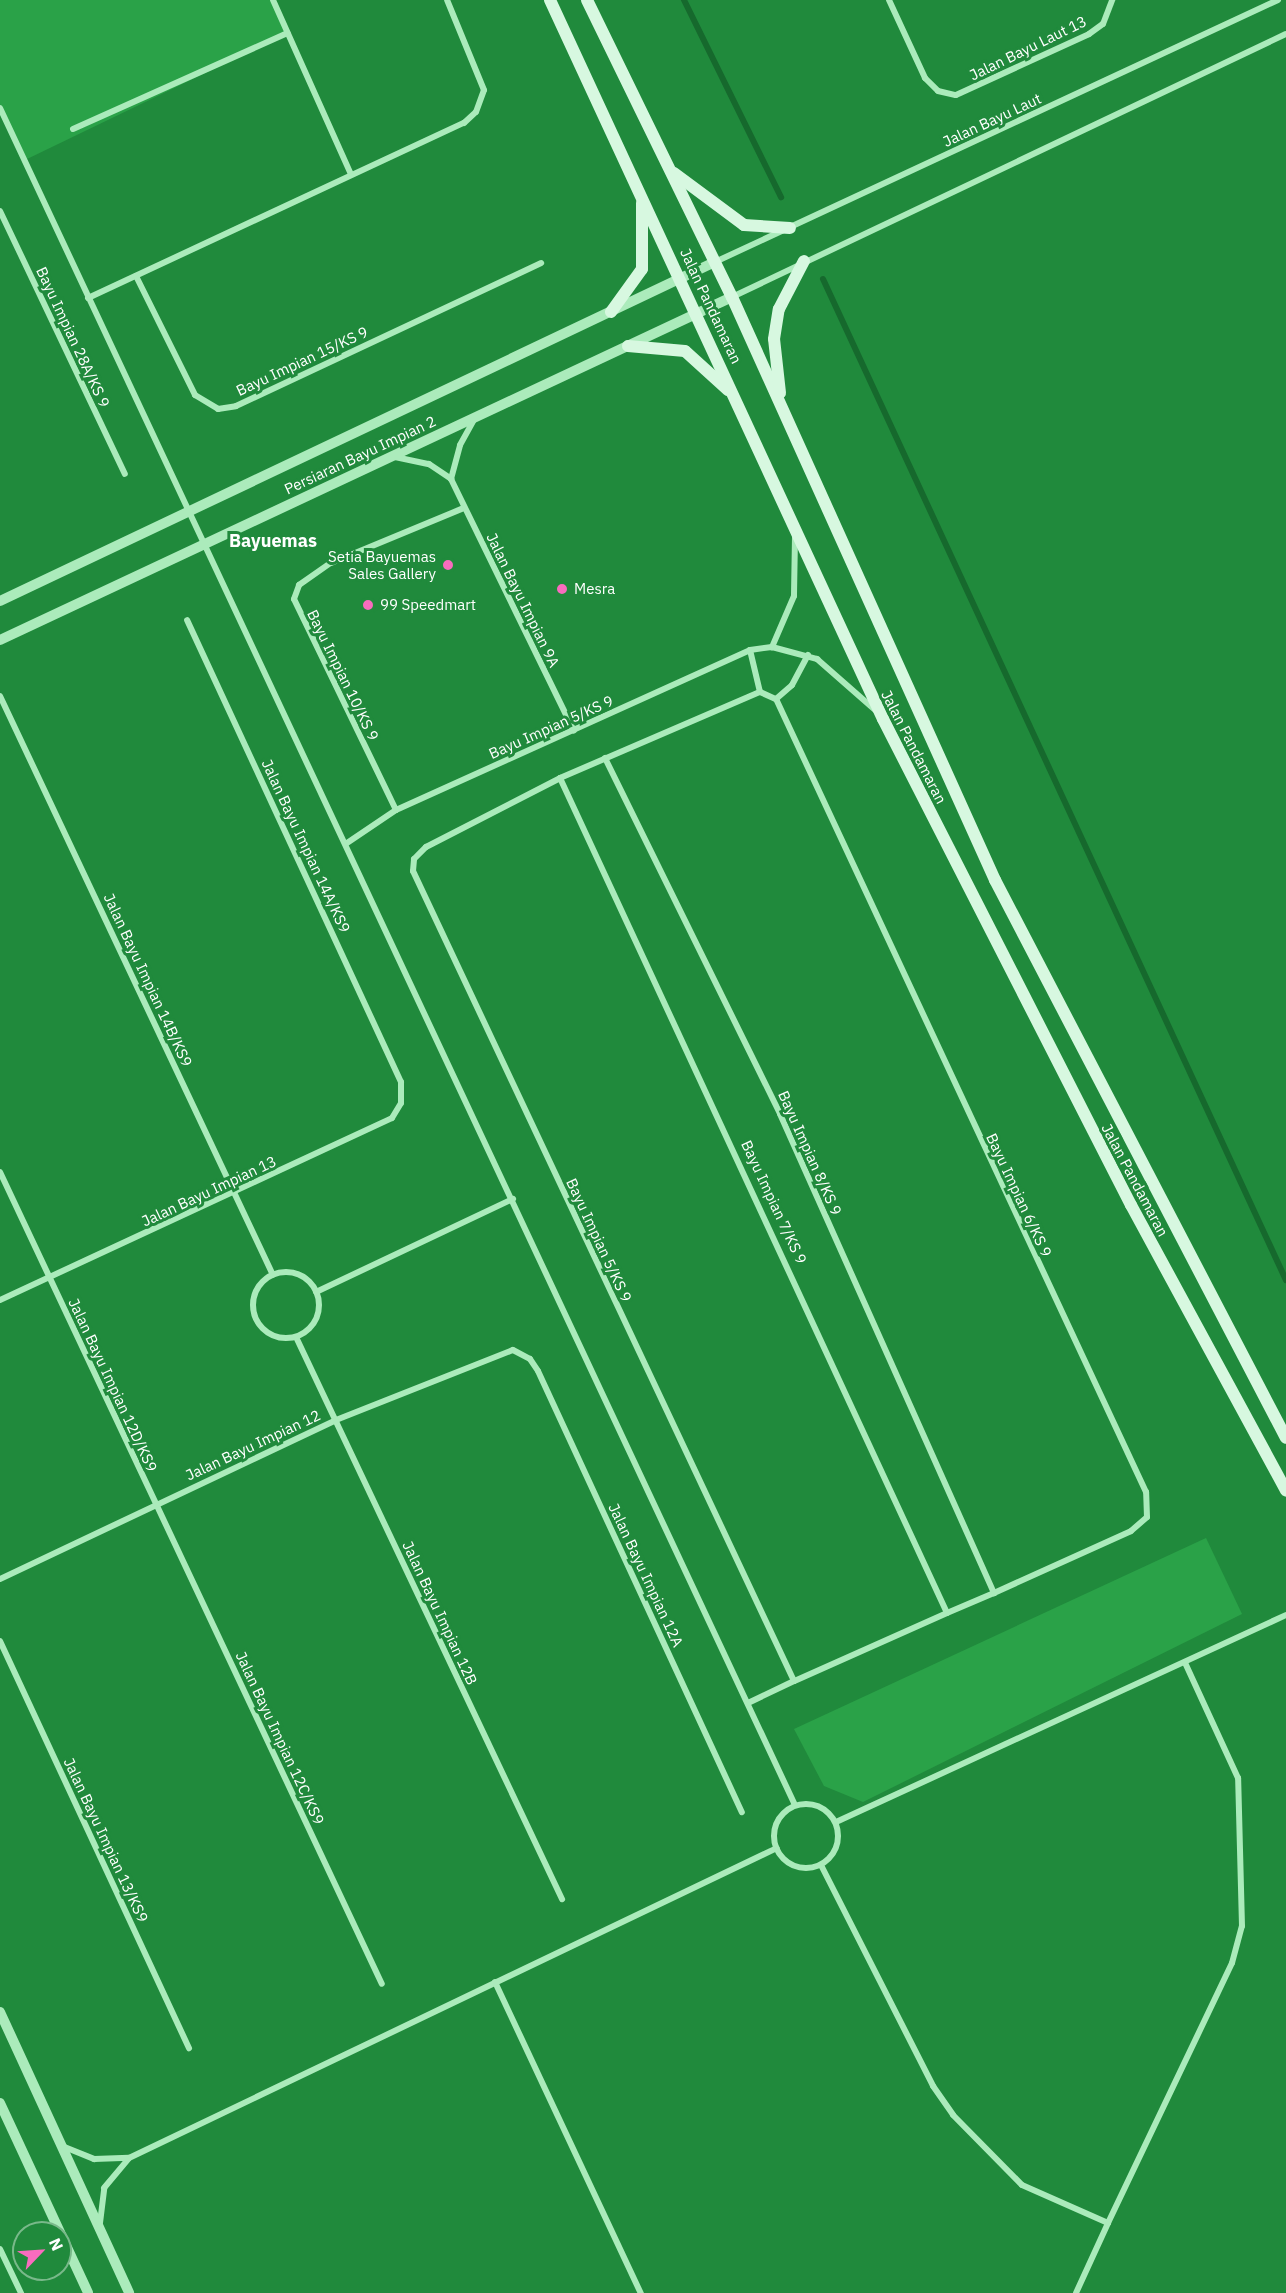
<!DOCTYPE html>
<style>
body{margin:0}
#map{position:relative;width:1286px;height:2293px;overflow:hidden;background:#208a3c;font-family:"IBM Plex Sans",sans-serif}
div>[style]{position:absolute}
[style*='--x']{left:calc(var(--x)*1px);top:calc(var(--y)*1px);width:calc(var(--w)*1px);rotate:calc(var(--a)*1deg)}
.green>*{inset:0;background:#2aa248}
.stream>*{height:6px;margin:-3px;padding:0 3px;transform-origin:3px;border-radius:3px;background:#16692d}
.minor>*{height:6px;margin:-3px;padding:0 3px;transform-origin:3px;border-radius:3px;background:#abebbb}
.minor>.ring{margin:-3px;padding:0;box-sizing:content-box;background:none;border:6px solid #abebbb;border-radius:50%}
.tertiary>*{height:10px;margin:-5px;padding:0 5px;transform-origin:5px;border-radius:5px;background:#abebbb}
.secondary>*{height:12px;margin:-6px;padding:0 6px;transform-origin:6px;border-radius:6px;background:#d7f8e0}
.dots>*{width:16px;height:16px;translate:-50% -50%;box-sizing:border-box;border:3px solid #208a3c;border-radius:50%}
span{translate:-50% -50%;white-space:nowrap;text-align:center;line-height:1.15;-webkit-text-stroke:6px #208a3c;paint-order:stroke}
.street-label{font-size:15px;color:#fff}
.poi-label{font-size:15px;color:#fff}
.right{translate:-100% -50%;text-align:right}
.left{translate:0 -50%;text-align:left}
.quarter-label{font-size:18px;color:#fff;font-weight:700}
.north{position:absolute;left:12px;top:2221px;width:60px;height:60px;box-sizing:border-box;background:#208a3c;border:2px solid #79b98a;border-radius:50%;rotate:65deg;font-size:16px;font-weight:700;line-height:24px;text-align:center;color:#fff}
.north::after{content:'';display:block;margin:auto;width:21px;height:27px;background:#f86cbe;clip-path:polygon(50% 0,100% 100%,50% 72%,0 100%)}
</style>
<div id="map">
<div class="green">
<div style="clip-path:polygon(0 0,273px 0,288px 33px,25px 160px,0 108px)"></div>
<div style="clip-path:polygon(1206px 1538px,1242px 1614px,863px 1802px,824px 1786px,794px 1729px)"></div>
</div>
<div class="stream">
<div style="--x:684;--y:0;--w:220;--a:63.8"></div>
<div style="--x:823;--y:279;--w:1103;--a:65.18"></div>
</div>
<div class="minor">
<div style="--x:273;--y:0;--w:191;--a:65.9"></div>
<div style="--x:889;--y:0;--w:86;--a:65.2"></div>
<div style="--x:925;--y:78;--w:18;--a:45"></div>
<div style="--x:938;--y:91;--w:18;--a:13"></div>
<div style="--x:956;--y:95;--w:146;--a:-24.6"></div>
<div style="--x:1089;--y:34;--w:17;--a:-36"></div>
<div style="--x:1103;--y:24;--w:26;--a:-69"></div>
<div style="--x:0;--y:108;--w:1874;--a:64.9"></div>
<div style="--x:73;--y:129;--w:235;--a:-24.1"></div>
<div style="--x:0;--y:211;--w:291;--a:64.6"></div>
<div style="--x:715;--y:262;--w:621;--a:-24.96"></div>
<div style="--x:136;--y:276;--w:133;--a:63.6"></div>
<div style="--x:195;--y:395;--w:27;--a:31"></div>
<div style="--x:218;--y:409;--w:18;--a:-9"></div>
<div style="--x:236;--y:406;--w:337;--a:-25.1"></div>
<div style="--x:732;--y:297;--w:613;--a:-25.4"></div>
<div style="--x:88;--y:298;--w:415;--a:-25"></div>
<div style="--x:464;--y:123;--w:16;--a:-43"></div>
<div style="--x:476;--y:112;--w:23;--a:-70"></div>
<div style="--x:484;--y:90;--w:97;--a:-112.3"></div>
<div style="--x:395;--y:457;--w:35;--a:12"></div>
<div style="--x:429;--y:464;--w:27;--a:34"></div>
<div style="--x:451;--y:479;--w:35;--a:-75"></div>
<div style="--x:460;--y:445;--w:31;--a:-61"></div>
<div style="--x:451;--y:479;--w:280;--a:64"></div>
<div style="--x:795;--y:537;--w:59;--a:91"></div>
<div style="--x:794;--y:596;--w:56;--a:113.3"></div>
<div style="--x:772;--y:647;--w:47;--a:14.9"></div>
<div style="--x:817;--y:659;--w:77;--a:41.3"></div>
<div style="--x:750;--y:650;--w:43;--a:76.6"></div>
<div style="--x:0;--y:696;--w:640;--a:64.76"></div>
<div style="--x:605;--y:758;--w:397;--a:63.8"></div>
<div style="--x:780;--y:1114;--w:525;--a:65.93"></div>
<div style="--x:994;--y:1593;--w:150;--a:-24.3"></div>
<div style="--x:1131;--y:1531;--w:21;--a:-41"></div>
<div style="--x:1147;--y:1517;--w:25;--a:-92"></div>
<div style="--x:1146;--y:1492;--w:875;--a:-115.01"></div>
<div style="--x:560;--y:778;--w:920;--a:65.13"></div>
<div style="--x:947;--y:1613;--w:167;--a:156"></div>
<div style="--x:794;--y:1681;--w:895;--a:-115.19"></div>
<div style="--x:413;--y:871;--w:12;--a:-85"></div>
<div style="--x:414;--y:859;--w:17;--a:-45"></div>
<div style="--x:426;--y:847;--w:151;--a:-27.2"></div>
<div style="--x:560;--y:778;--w:218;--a:-23.3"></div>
<div style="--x:760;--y:692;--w:17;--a:24"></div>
<div style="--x:776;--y:699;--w:21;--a:-41"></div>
<div style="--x:792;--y:685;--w:34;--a:-62"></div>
<div style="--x:396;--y:810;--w:234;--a:-115.8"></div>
<div style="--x:294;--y:599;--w:15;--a:-70"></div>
<div style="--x:299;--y:585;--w:39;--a:-35"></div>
<div style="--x:331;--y:563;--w:144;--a:-22.5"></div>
<div style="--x:347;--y:843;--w:59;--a:-34"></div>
<div style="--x:396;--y:810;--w:388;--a:-24.3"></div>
<div style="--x:750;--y:650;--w:22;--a:-8"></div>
<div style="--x:0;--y:1172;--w:897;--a:64.81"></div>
<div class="ring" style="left:253px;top:1272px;width:60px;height:60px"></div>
<div style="--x:316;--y:1292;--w:218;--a:-25.3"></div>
<div style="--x:0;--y:1300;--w:432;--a:-24.9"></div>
<div style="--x:392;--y:1118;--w:17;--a:-59"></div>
<div style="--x:401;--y:1103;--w:21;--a:-90"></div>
<div style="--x:401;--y:1082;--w:509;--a:-114.85"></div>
<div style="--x:296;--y:1337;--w:622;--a:64.67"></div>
<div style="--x:0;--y:1579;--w:372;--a:-25.3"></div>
<div style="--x:336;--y:1420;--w:190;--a:-21.6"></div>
<div style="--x:513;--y:1350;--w:19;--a:28"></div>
<div style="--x:530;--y:1359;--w:14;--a:56"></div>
<div style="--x:538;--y:1371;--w:486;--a:65.2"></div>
<div style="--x:947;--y:1613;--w:51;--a:-23.1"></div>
<div style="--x:0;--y:1641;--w:449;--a:65.1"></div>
<div style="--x:748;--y:1703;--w:51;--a:-25.6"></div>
<div class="ring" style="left:774px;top:1804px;width:58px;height:58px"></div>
<div style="--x:836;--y:1822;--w:495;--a:-24.7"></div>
<div style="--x:821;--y:1865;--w:248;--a:63.1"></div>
<div style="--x:933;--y:2086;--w:35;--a:55"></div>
<div style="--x:953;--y:2115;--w:98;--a:45.4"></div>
<div style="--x:1022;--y:2185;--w:94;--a:23.8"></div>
<div style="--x:1108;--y:2223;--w:288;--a:-64.5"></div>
<div style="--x:1232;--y:1963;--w:38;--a:-75"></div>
<div style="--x:1242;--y:1926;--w:148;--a:-91.5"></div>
<div style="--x:1238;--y:1778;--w:127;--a:-114.7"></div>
<div style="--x:495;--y:1982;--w:344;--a:64.9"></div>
<div style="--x:62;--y:2146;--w:35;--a:22"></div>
<div style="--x:94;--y:2159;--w:35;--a:-2"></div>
<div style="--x:129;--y:2158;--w:718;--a:-25.57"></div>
<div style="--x:100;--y:2223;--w:35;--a:-83"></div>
<div style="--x:104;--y:2188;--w:38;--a:-50"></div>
<div style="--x:0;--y:2249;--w:49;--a:64.5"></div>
<div style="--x:1076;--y:2293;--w:77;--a:-65.4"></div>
</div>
<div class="tertiary">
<div style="--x:0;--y:601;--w:791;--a:-25.37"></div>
<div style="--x:0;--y:640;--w:808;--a:-25.11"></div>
<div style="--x:0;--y:2012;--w:309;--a:65.3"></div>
<div style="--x:0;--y:2103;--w:209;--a:65.1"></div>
</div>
<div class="secondary">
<div style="--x:550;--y:0;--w:792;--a:65.15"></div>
<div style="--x:883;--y:719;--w:546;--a:62.97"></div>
<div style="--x:1131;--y:1205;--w:325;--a:61.5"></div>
<div style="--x:587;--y:0;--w:331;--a:64"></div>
<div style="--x:732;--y:297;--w:640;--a:65.72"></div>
<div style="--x:995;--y:880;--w:629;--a:62.46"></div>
<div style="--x:674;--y:173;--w:87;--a:36.6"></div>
<div style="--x:744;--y:225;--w:46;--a:3.7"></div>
<div style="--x:611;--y:312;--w:53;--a:-54.2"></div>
<div style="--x:642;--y:269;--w:66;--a:-90"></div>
<div style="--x:628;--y:346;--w:57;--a:5"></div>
<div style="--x:685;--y:351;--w:58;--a:42.2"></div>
<div style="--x:780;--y:393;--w:54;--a:-96.3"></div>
<div style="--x:774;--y:339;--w:30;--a:-81"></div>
<div style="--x:779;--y:309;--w:54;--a:-62.5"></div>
</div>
<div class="dots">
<div style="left:448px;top:565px;background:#f86cbe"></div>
<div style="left:562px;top:589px;background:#f86cbe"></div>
<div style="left:368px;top:605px;background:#f86cbe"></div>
</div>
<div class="street-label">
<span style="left:1028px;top:48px;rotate:-26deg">Jalan Bayu Laut 13</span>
<span style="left:992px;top:120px;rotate:-25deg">Jalan Bayu Laut</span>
<span style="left:711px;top:306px;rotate:65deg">Jalan Pandamaran</span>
<span style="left:73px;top:337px;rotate:65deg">Bayu Impian 28A/KS 9</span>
<span style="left:302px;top:361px;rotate:-25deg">Bayu Impian 15/KS 9</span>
<span style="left:360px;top:455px;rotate:-25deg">Persiaran Bayu Impian 2</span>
<span style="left:523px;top:600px;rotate:64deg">Jalan Bayu Impian 9A</span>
<span style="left:343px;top:675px;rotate:64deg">Bayu Impian 10/KS 9</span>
<span style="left:551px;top:727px;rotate:-24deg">Bayu Impian 5/KS 9</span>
<span style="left:914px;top:747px;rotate:63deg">Jalan Pandamaran</span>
<span style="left:306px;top:846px;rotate:65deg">Jalan Bayu Impian 14A/KS9</span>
<span style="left:148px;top:980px;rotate:65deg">Jalan Bayu Impian 14B/KS9</span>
<span style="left:810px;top:1153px;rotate:66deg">Bayu Impian 8/KS 9</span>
<span style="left:1135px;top:1180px;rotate:62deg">Jalan Pandamaran</span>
<span style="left:209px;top:1191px;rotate:-25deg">Jalan Bayu Impian 13</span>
<span style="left:1019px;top:1195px;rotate:65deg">Bayu Impian 6/KS 9</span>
<span style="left:774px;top:1202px;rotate:65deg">Bayu Impian 7/KS 9</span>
<span style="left:599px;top:1240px;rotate:65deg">Bayu Impian 5/KS 9</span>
<span style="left:113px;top:1385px;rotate:65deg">Jalan Bayu Impian 12D/KS9</span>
<span style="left:253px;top:1445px;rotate:-25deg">Jalan Bayu Impian 12</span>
<span style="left:646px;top:1575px;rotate:65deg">Jalan Bayu Impian 12A</span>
<span style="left:440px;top:1613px;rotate:65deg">Jalan Bayu Impian 12B</span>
<span style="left:280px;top:1738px;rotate:65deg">Jalan Bayu Impian 12C/KS9</span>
<span style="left:106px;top:1840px;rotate:65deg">Jalan Bayu Impian 13/KS9</span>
</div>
<div class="poi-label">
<span class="right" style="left:436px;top:565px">Setia Bayuemas<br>Sales Gallery</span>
<span class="left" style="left:574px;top:589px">Mesra</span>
<span class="left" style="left:380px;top:605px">99 Speedmart</span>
</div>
<div class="quarter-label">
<span style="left:273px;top:541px">Bayuemas</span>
</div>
<div class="north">N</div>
</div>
